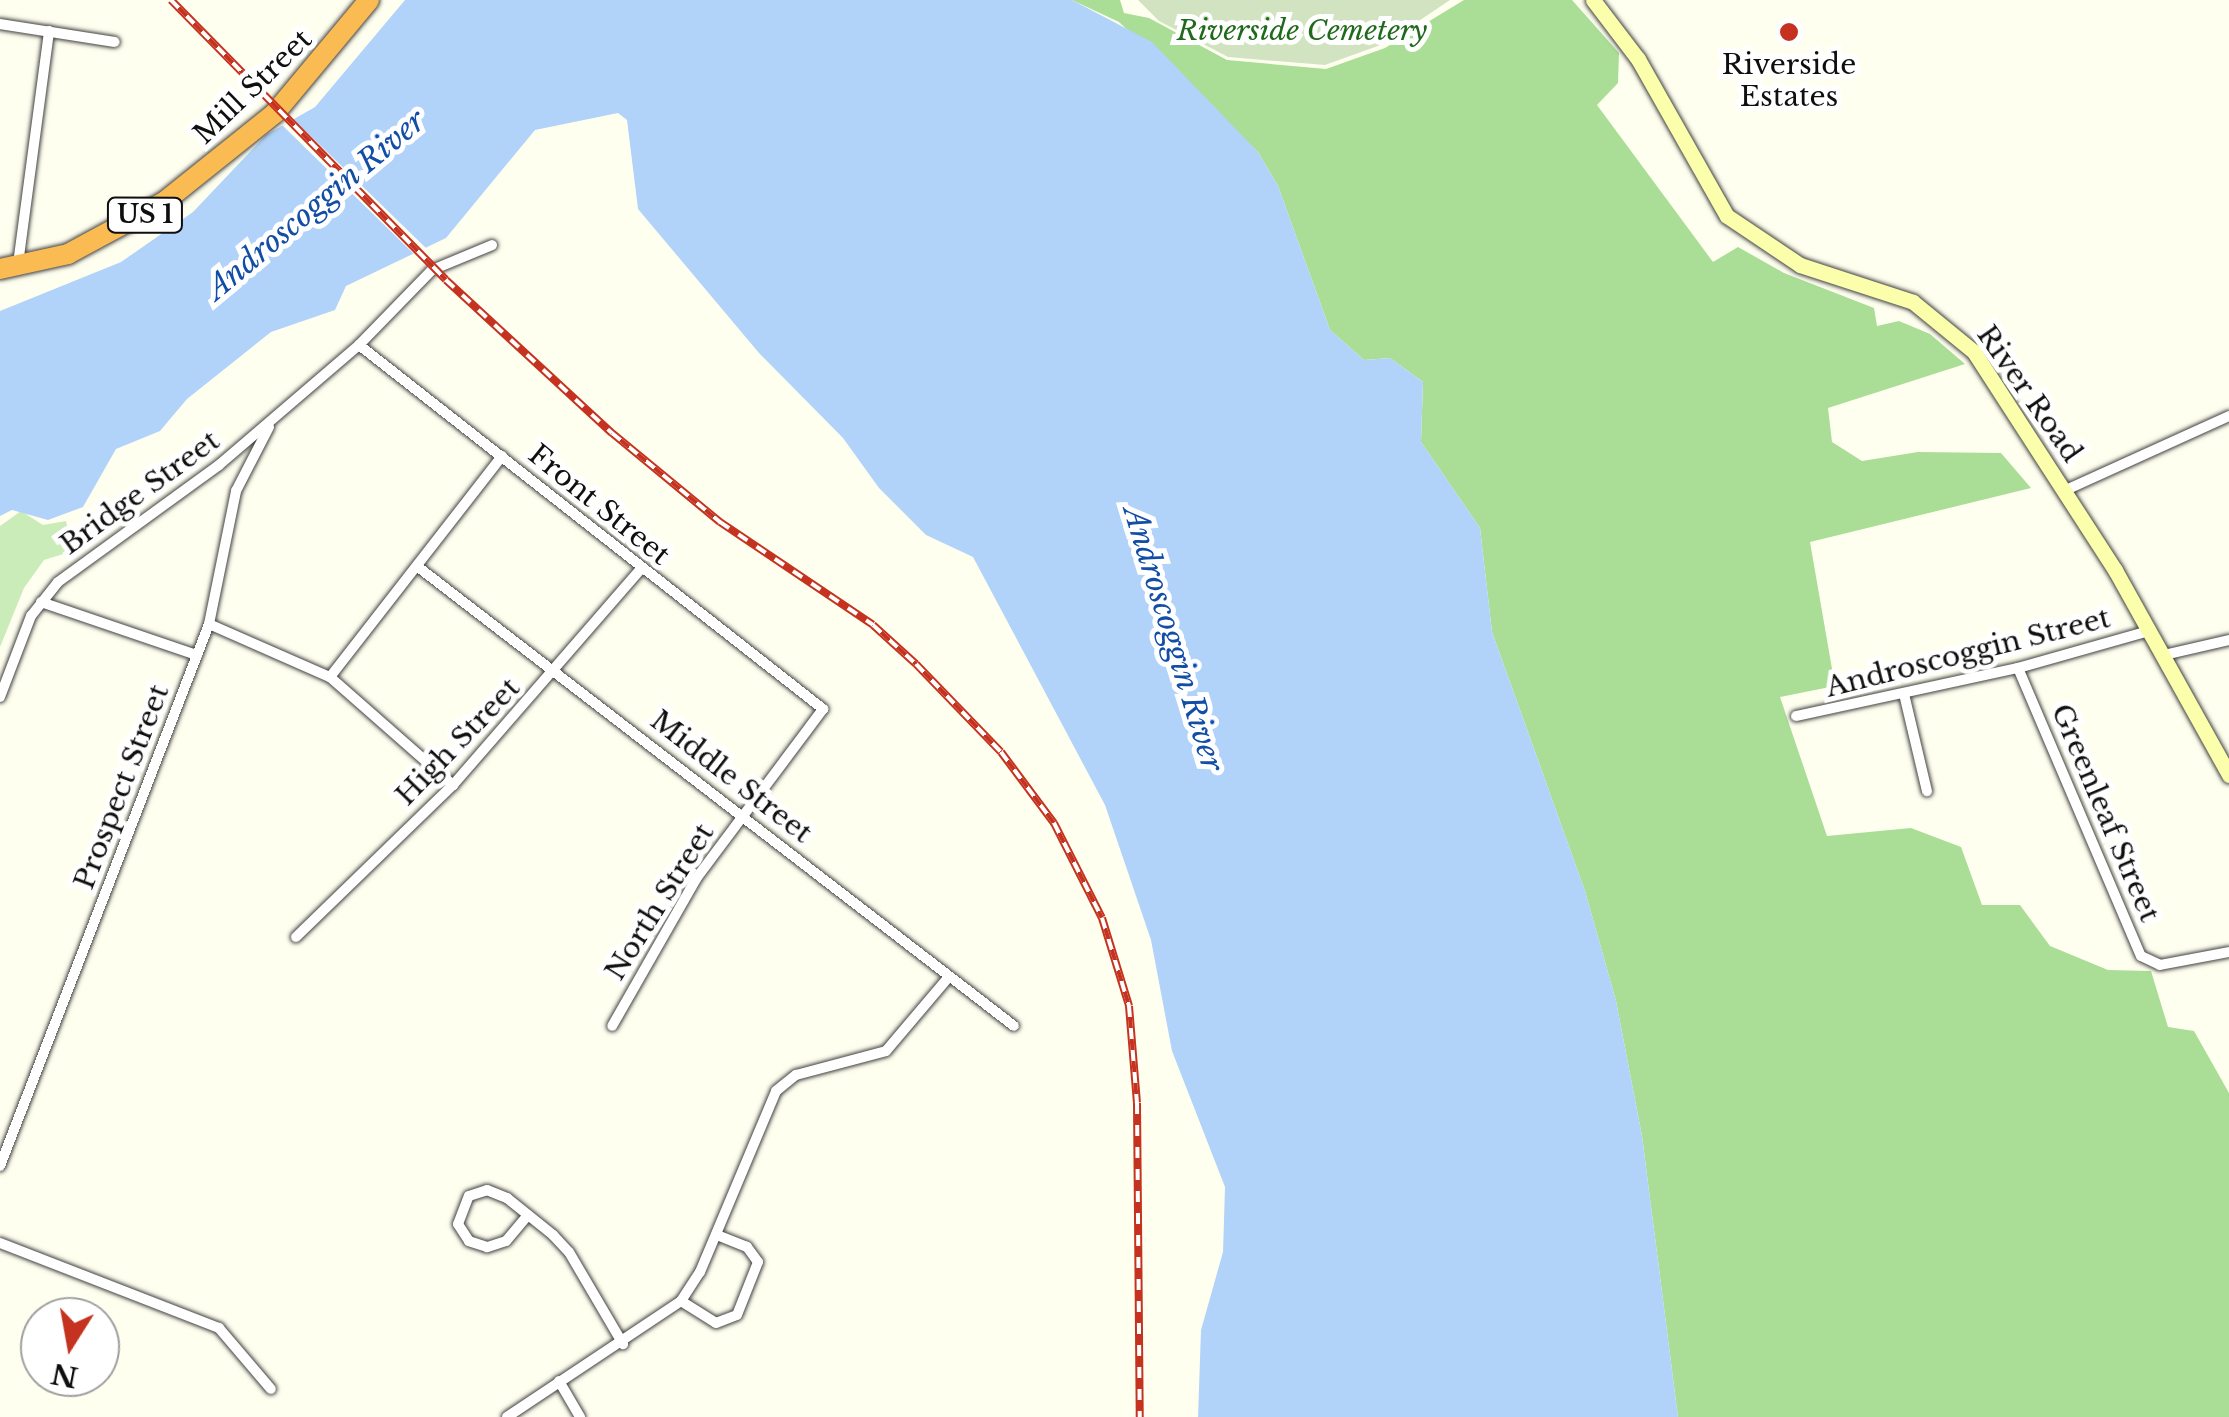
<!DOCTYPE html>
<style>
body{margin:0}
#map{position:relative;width:2229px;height:1417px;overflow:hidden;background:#fffff0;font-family:"Libre Baskerville",serif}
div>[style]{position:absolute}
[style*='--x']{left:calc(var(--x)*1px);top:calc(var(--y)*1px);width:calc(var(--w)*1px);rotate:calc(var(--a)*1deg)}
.green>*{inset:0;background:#caecb8}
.forest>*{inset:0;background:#aadd96}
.cemetery>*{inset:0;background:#d1e3c0}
.water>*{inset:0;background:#b2d3f9}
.pier>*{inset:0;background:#fffff0}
.roads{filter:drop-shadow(0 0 2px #424242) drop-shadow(0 0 2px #424242)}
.street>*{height:10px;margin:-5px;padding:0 5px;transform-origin:5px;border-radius:5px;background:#fff}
.secondary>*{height:15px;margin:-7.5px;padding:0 7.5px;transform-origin:7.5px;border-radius:7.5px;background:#fbffab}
.highway>*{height:20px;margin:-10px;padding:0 10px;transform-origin:10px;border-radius:10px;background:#fabb53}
.rail>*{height:8px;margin-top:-4px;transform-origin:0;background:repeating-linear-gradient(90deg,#fff 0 11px,#c53320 0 22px);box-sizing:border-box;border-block:2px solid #c53320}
.dots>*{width:28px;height:28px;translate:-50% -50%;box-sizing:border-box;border:5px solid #fff;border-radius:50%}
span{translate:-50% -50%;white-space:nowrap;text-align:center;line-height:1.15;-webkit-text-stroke:10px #fff;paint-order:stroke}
.shield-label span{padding:2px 8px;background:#fff;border:2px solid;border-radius:8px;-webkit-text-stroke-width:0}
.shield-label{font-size:25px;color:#0f0f0f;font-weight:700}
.park-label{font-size:28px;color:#1f6a1b;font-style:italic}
.poi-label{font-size:28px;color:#0f0f0f}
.street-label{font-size:28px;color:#0f0f0f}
.water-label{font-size:30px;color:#124da6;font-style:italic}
.north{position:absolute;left:20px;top:1297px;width:100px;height:100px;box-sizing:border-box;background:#fff;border:2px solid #9f9f9f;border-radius:50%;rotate:191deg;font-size:28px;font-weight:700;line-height:40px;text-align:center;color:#0f0f0f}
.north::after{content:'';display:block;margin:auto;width:35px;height:45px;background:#c53320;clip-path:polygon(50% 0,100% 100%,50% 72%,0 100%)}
</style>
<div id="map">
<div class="green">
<div style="clip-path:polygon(21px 511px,43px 525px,66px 521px,73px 551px,44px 560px,24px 588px,0 647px,0 526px)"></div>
</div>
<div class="forest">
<div style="clip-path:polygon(1072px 0,1120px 0,1124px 13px,1149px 18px,1227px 60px,1326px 69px,1385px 48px,1464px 0,1572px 0,1619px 53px,1618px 83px,1597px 105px,1713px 262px,1738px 247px,1784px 273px,1874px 308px,1877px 326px,1899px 321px,1930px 334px,1965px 364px,1828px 408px,1832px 442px,1862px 461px,1918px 452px,2001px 453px,2031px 488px,1810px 542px,1835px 686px,1780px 697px,1827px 836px,1911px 828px,1961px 847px,1982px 905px,2020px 905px,2050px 946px,2108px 970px,2151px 971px,2168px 1027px,2194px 1031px,2229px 1093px,2229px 1417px,1678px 1417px,1642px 1136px,1616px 1001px,1585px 891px,1492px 632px,1480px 528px,1421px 442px,1423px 382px,1390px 358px,1364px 360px,1330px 330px,1278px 186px,1258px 152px,1119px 22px)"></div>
</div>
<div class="cemetery">
<div style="clip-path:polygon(1138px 0,1450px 0,1386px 43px,1325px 65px,1228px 57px,1159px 21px)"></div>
</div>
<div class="water">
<div style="clip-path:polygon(405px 0,1072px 0,1152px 42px,1258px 152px,1278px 186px,1330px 330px,1364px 360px,1390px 358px,1423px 382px,1421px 442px,1480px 528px,1492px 632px,1585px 891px,1616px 1001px,1642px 1136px,1678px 1417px,1198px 1417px,1201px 1330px,1223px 1252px,1225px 1187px,1172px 1051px,1151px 940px,1105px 805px,973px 557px,926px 535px,879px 488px,843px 438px,759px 353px,638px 209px,627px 120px,618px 113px,535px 130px,446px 238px,346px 286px,335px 310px,271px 332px,187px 399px,160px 431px,116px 449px,83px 507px,48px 520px,12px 510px,0 516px,0 311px,121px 262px,193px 212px,266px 135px,315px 107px)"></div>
</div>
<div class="pier">
<div style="clip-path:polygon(290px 116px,430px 252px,417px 257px,279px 122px)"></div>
</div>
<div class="roads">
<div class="street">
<div style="--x:0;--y:24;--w:116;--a:8.9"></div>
<div style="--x:18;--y:264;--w:235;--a:-82.4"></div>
<div style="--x:359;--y:345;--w:105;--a:-45.8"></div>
<div style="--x:432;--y:270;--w:65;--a:-22.6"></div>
<div style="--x:2066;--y:490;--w:179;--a:-24.4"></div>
<div style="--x:418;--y:567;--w:752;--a:37.6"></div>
<div style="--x:41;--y:602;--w:165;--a:18.8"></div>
<div style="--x:209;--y:624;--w:132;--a:23.7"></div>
<div style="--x:330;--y:677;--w:164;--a:41.3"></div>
<div style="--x:2164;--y:655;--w:67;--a:-13"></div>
<div style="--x:2018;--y:668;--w:313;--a:66.9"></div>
<div style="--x:2141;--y:956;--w:21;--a:25"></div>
<div style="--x:2160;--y:965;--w:70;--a:-10.7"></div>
<div style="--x:330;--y:677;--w:280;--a:-52.1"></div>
<div style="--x:1904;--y:694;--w:100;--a:76.7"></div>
<div style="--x:0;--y:697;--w:87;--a:-69.1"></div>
<div style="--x:31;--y:616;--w:43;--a:-51.5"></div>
<div style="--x:58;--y:582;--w:199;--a:-36"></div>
<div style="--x:219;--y:465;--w:184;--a:-40.6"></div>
<div style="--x:359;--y:345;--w:590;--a:38.11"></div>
<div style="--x:823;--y:709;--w:212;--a:126.8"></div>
<div style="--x:696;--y:879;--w:169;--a:119.7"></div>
<div style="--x:1796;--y:716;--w:227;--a:-12.2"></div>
<div style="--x:2018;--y:668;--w:136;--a:-15.8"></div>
<div style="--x:296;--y:937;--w:219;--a:-44.1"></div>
<div style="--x:453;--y:785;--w:286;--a:-49"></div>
<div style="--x:0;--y:1166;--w:581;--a:-68.91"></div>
<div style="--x:209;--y:624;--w:136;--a:-78.5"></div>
<div style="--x:236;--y:491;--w:72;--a:-62.7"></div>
<div style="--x:528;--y:1215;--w:34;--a:130"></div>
<div style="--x:506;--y:1241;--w:20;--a:162"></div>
<div style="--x:487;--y:1247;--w:19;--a:-162"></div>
<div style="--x:469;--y:1241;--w:20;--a:-123"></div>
<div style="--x:458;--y:1224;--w:30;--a:-69"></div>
<div style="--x:469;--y:1196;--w:19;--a:-18"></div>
<div style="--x:487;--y:1190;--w:22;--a:22"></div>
<div style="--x:507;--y:1198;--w:59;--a:38.8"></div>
<div style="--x:553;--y:1235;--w:23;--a:47"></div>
<div style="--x:569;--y:1252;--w:107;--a:59.6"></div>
<div style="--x:0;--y:1243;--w:235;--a:21.2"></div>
<div style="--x:219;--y:1328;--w:80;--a:49.6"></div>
<div style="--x:681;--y:1301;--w:41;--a:32.2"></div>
<div style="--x:716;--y:1323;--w:22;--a:-21"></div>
<div style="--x:737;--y:1315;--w:57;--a:-68.4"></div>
<div style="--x:758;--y:1262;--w:19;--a:-126"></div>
<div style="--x:747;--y:1247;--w:32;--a:-158"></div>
<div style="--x:559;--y:1381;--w:42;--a:59.7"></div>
<div style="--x:507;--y:1417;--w:209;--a:-33.7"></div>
<div style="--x:681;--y:1301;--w:35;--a:-57"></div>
<div style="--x:700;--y:1272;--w:196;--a:-67.2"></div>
<div style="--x:776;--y:1091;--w:26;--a:-39"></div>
<div style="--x:796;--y:1075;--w:93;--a:-14.9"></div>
<div style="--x:886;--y:1051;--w:94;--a:-49.7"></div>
</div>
<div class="secondary">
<div style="--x:1593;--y:0;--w:74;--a:52.7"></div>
<div style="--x:1638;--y:59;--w:180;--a:60.5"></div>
<div style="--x:1727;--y:216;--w:88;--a:33.9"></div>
<div style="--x:1800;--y:265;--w:119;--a:18.1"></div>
<div style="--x:1913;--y:302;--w:79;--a:39.3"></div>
<div style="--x:1974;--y:352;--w:260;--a:57.1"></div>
<div style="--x:2115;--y:570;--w:235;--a:60.9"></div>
</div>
<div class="highway">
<div style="--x:0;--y:269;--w:70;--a:-12.4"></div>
<div style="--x:68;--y:254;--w:109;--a:-28.4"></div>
<div style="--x:164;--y:202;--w:142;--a:-38.7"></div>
<div style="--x:275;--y:113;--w:147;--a:-50.2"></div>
</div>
</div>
<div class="rail">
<div style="--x:171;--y:0;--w:392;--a:45.5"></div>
<div style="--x:446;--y:280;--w:226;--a:42.7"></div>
<div style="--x:612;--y:433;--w:140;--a:39.5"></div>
<div style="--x:720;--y:522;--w:184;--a:33.9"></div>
<div style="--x:873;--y:625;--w:58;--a:42.2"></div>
<div style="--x:916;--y:664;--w:122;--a:46"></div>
<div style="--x:1001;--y:752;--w:89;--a:53.3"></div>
<div style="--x:1054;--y:823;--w:106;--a:63.2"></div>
<div style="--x:1102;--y:918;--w:92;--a:72.9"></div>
<div style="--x:1129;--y:1006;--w:97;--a:85.3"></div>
<div style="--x:1137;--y:1103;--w:314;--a:89.5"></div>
</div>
<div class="dots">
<div style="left:1789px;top:32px;background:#c53320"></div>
</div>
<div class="shield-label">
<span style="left:145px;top:215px">US 1</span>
</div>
<div class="park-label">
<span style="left:1302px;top:31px">Riverside Cemetery</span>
</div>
<div class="poi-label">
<span style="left:1789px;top:81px">Riverside<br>Estates</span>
</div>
<div class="street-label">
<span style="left:253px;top:87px;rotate:-44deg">Mill Street</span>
<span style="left:2029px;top:394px;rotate:55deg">River Road</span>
<span style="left:140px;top:493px;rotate:-36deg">Bridge Street</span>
<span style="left:599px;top:505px;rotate:39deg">Front Street</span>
<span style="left:1968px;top:653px;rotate:-14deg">Androscoggin Street</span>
<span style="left:458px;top:742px;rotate:-46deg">High Street</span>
<span style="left:731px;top:777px;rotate:38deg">Middle Street</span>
<span style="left:122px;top:787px;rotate:-69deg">Prospect Street</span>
<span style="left:2105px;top:813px;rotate:67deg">Greenleaf Street</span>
<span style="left:660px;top:902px;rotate:-58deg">North Street</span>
</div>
<div class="water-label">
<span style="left:316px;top:205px;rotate:-40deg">Androscoggin River</span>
<span style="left:1173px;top:639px;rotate:73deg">Androscoggin River</span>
</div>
<div class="north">N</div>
</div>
